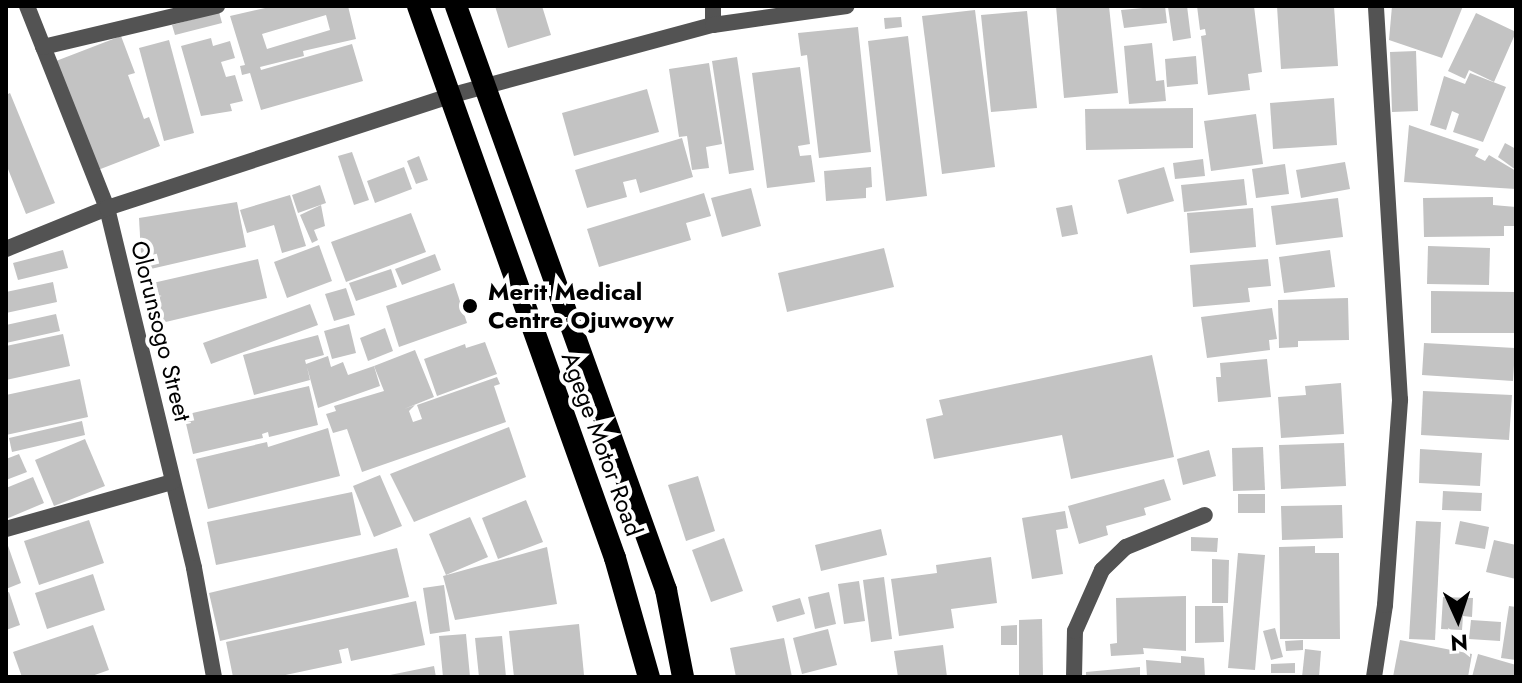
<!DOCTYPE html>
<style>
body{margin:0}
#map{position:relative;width:1522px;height:683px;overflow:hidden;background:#fff;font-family:Jost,sans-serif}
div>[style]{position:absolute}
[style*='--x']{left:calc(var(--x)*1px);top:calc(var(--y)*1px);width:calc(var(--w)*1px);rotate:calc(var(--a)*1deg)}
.building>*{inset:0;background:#c3c3c3}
.minor>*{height:16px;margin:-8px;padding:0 8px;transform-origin:8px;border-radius:8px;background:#535353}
.tertiary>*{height:16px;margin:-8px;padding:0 8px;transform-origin:8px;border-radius:8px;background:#535353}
.trunk>*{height:22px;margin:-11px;padding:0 11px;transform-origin:11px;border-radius:11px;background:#000}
.dots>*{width:22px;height:22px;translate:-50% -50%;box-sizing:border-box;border:4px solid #fff;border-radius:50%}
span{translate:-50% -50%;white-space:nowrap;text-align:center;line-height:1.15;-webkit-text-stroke:8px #fff;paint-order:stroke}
.poi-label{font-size:24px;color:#000;font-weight:700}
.left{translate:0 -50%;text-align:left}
.street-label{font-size:24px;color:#000}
.frame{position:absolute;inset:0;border:8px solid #000;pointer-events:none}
.north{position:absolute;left:1418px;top:579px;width:80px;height:80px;-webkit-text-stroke:6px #fff;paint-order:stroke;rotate:177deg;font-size:22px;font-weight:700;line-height:32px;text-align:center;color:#000}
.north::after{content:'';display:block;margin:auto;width:28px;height:36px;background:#000;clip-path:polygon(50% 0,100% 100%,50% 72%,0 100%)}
</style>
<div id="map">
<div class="building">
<div style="clip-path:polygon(evenodd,274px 6px,348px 6px,356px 39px,303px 51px,304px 56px,260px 67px,261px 70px,352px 44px,363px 81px,261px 110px,250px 73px,242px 75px,240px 66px,245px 65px,230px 16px,274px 6px,326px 15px,330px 30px,267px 49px,262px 34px,326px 15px)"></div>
<div style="clip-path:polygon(495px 6px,542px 6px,551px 35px,508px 48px)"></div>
<div style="clip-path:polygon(1056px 6px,1109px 6px,1118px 93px,1064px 98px)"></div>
<div style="clip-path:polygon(1165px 6px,1167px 23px,1124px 28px,1121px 10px)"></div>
<div style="clip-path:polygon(1187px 6px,1191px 38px,1173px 41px,1168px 7px)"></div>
<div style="clip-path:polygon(1197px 6px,1254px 6px,1262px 72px,1248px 74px,1250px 90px,1208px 95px,1201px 36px,1206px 35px,1205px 29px,1200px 30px)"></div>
<div style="clip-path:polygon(1277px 6px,1334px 6px,1338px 66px,1281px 69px)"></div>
<div style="clip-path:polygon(1392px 6px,1463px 6px,1442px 58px,1389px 40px)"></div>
<div style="clip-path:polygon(975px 10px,995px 167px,942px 174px,922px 16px)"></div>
<div style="clip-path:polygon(1027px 11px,1037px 108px,991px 112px,981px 15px)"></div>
<div style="clip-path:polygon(219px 12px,222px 23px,175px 35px,172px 25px)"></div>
<div style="clip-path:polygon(1476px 13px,1516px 32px,1494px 82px,1469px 70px,1465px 79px,1448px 71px)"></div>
<div style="clip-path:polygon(901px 17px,902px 27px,885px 29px,884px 18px)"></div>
<div style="clip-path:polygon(858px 27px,871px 152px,819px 158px,807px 55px,801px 56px,798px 33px)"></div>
<div style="clip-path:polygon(121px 36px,135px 73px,128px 75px,144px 119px,149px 117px,160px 146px,98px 170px,56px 61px)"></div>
<div style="clip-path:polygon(908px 36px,927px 196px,886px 201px,868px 41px)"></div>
<div style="clip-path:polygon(211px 38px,213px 46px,230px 41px,235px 58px,221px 62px,226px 77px,235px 75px,243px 101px,230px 104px,232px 111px,201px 116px,181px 46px)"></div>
<div style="clip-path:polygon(169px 40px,194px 133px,164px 141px,139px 48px)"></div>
<div style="clip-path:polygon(1152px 43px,1156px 81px,1164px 80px,1166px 101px,1129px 104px,1124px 46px)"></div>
<div style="clip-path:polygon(1416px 51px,1418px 111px,1392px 112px,1390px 52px)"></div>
<div style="clip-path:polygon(1196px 56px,1198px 84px,1167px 87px,1165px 59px)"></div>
<div style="clip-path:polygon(737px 57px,754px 170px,729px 174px,712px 61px)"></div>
<div style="clip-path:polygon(709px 63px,722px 144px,706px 147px,709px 168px,692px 170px,687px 136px,679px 137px,669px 69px)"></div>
<div style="clip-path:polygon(800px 67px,810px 144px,798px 146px,800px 156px,811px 155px,815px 182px,767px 188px,752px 73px)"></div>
<div style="clip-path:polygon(1470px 73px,1506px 87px,1483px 142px,1453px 132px,1459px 114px,1452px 111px,1446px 130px,1430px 125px,1444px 76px,1465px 84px)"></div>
<div style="clip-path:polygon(647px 89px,659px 132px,574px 156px,562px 113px)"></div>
<div style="clip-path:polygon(10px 93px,55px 203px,26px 214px,6px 164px,6px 95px)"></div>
<div style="clip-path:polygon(1334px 98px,1337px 145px,1273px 149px,1270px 103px)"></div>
<div style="clip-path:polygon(1193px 108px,1193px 148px,1086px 150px,1085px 109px)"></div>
<div style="clip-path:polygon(1256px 114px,1263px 164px,1211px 171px,1204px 121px)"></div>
<div style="clip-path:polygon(1409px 125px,1479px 149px,1475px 156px,1485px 161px,1489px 155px,1516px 171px,1516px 189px,1404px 182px)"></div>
<div style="clip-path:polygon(682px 138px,693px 177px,640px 193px,636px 179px,623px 182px,627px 197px,587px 208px,575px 170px)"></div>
<div style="clip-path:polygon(1505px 143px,1516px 149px,1516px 170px,1498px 157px)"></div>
<div style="clip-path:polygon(352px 152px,369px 200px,354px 205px,338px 156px)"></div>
<div style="clip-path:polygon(419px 156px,428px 180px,416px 184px,407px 161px)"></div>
<div style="clip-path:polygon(1203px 159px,1205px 176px,1175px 179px,1173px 163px)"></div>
<div style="clip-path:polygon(1345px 162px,1350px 189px,1301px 198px,1296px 170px)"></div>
<div style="clip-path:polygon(1285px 164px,1289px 194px,1256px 198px,1252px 169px)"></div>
<div style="clip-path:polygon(404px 167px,412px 189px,375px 203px,367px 181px)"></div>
<div style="clip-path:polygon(871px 167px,872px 187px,866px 188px,866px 198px,826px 201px,824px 171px)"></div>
<div style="clip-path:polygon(1164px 167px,1174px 201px,1127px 214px,1118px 180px)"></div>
<div style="clip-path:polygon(1244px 179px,1247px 205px,1184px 212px,1181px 185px)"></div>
<div style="clip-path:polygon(320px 185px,326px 203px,298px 213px,292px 195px)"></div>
<div style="clip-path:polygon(751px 188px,761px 226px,722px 237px,711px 198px)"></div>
<div style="clip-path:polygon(704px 193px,711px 216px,686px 223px,691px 240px,599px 267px,587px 229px)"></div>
<div style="clip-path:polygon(290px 195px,306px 246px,282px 253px,274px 225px,247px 233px,240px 210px)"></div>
<div style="clip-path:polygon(1493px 197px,1493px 205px,1516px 207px,1516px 226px,1504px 226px,1504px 236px,1424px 237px,1423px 198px)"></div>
<div style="clip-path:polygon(1338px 198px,1343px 237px,1276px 245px,1271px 206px)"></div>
<div style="clip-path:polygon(237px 202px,246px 247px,142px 271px,139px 218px)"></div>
<div style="clip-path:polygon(321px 205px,325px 226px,314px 230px,318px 240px,312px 243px,300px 215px)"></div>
<div style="clip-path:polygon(1072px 205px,1078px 234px,1062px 237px,1056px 208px)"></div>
<div style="clip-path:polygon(1253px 208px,1256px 247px,1190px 253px,1187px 213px)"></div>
<div style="clip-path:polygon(411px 213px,426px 252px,346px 282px,331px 242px)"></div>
<div style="clip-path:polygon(319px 245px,332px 281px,287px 298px,274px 262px)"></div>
<div style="clip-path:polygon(1428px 246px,1490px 248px,1489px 285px,1427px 284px)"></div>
<div style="clip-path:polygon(884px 248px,894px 287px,787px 312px,778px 273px)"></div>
<div style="clip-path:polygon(63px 250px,68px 268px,18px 280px,13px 263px)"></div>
<div style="clip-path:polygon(1330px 250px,1335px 287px,1284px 293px,1279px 257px)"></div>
<div style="clip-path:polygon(435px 254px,441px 270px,402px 285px,395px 269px)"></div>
<div style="clip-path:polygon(258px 259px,267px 298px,153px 325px,144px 285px)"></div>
<div style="clip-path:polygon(1268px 259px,1271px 286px,1248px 288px,1250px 302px,1193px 307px,1190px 265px)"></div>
<div style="clip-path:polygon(391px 269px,397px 287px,356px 301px,349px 283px)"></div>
<div style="clip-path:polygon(53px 282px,57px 302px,6px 313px,6px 292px)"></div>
<div style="clip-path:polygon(454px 283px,467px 323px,399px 347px,386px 306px)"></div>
<div style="clip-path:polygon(346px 288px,355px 315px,334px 321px,325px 294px)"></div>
<div style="clip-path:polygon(1431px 291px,1516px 292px,1516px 333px,1431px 333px)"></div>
<div style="clip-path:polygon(1348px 298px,1349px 340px,1298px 341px,1298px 347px,1279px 348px,1278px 300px)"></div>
<div style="clip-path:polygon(310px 304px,318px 325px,211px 364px,203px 343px)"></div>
<div style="clip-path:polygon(1272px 308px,1277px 339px,1269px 340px,1270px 350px,1207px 358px,1201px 317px)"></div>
<div style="clip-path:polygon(56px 314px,60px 331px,6px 343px,6px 325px)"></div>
<div style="clip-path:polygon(349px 324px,356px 353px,332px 359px,324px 331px)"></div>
<div style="clip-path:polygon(385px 328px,393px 351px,368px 361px,360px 338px)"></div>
<div style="clip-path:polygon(63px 334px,70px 366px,6px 380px,6px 346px)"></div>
<div style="clip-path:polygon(318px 335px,324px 355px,305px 360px,306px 364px,328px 356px,331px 367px,343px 362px,348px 375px,374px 366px,380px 386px,318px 408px,307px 367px,310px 380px,254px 395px,243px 355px)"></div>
<div style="clip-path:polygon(485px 342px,497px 374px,437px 396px,424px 359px,465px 344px,466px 348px)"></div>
<div style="clip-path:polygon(1424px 343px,1515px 348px,1513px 381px,1422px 375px)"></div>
<div style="clip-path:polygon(415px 350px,434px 397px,404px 409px,415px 405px,409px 411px,413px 422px,422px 419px,417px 405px,497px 377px,500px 384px,494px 386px,506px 422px,362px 472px,347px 429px,333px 433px,326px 414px,336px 411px,334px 406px,384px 391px,374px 366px)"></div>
<div style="clip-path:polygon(1152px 355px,1174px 457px,1071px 479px,1062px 435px,934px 459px,926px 419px,943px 415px,939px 400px)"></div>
<div style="clip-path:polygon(1267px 359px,1271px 397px,1218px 402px,1216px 377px,1221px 377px,1220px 363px)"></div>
<div style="clip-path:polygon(80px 379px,88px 417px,6px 435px,6px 395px)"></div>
<div style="clip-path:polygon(1341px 383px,1344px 434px,1281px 438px,1278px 397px,1306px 395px,1305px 386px)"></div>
<div style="clip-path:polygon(309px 386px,318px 425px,269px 437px,268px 432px,262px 434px,263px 438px,193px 454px,184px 415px)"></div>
<div style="clip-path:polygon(1423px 391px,1512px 395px,1509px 440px,1421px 435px)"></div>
<div style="clip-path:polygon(82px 421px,85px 435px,12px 452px,9px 438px)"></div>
<div style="clip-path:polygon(509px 427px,526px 477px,414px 522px,390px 474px)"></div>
<div style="clip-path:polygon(328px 428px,340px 476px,208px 509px,196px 459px,267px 442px,268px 447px)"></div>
<div style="clip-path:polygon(85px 439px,105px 486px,54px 506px,35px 460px)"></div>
<div style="clip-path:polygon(1344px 443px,1346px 486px,1281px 489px,1279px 445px)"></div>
<div style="clip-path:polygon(1263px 447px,1265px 490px,1233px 491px,1232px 448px)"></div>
<div style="clip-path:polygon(1420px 449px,1482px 453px,1480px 486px,1419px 483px)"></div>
<div style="clip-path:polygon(1209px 450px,1216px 476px,1183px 485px,1177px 459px)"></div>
<div style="clip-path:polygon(19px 454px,27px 472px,6px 480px,6px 459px)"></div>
<div style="clip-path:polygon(380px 475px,402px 526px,374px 537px,353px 486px)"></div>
<div style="clip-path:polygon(698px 476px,715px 531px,686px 541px,668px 485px)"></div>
<div style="clip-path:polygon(33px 477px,44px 503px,6px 519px,6px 488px)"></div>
<div style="clip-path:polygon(1164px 479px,1171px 500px,1144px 508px,1146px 515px,1106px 526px,1108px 535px,1079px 544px,1068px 506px)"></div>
<div style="clip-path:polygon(1443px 491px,1482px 493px,1481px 511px,1442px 510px)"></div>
<div style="clip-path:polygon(352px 492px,361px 535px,216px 565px,207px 522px)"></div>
<div style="clip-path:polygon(1238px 494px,1265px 494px,1265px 513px,1238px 513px)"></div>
<div style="clip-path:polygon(526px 500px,543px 542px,498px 559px,482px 518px)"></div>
<div style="clip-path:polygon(1342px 505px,1343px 538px,1282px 540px,1281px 506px)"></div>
<div style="clip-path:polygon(1065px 511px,1068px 528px,1056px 530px,1063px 574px,1032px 579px,1022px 518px)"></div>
<div style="clip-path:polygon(470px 517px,488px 557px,446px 575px,429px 534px)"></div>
<div style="clip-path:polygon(89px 520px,104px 563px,39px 585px,24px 541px)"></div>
<div style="clip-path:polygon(1416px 521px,1441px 522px,1435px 640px,1409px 639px)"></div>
<div style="clip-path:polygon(1460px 521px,1489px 527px,1485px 549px,1455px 544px)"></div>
<div style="clip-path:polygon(881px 529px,887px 555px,821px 571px,815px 545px)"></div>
<div style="clip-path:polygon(1191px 537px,1218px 538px,1217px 552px,1191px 551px)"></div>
<div style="clip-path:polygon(724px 538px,743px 591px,711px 602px,692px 550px)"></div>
<div style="clip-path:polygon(6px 540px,21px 583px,6px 589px)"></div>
<div style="clip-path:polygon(1494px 540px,1516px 545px,1516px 579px,1486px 572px)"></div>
<div style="clip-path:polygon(1315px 546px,1315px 553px,1339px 553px,1340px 639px,1280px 639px,1279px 547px)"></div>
<div style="clip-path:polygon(547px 547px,557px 604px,455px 620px,443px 576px)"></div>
<div style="clip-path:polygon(397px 548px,409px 597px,220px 641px,209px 593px)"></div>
<div style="clip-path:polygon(1238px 553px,1265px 555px,1255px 670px,1228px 668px)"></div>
<div style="clip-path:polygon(991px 557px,997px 603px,951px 609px,954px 628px,899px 636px,891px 579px,937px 573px,936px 565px)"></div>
<div style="clip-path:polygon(1212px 559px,1229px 560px,1228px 603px,1212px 603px)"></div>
<div style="clip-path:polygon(93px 574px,105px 610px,47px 629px,35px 593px)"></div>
<div style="clip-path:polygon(884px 577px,892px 639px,871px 642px,863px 580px)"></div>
<div style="clip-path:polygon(859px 581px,865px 621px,844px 624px,838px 584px)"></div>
<div style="clip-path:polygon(444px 585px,450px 631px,430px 634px,423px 588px)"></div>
<div style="clip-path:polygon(9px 592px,20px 625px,6px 630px,6px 593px)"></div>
<div style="clip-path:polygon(829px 592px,836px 624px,815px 629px,808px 597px)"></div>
<div style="clip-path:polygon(1186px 596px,1186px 651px,1143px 648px,1144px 654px,1111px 656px,1110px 644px,1117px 643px,1116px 598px)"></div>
<div style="clip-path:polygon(1443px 597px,1473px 598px,1472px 617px,1463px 616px,1462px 630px,1441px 629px)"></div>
<div style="clip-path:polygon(800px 598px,805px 614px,777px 622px,772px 606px)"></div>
<div style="clip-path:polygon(416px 601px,425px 645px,351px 661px,348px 648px,339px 650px,342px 663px,276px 677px,233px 677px,226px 642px)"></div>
<div style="clip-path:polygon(1195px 606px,1223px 606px,1224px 642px,1195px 643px)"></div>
<div style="clip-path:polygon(1509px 606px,1516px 607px,1516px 660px,1501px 658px)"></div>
<div style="clip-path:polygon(1042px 619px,1043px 677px,1019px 677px,1019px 620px)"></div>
<div style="clip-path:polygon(1471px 620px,1501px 622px,1500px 641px,1469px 639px)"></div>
<div style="clip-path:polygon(579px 624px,584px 675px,514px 677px,509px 631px)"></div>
<div style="clip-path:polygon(93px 625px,109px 670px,89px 677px,22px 677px,13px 652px)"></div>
<div style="clip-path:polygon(1017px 625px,1017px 645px,1001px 645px,1001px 626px)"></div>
<div style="clip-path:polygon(1275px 628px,1283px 657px,1271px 660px,1263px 631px)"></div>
<div style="clip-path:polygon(828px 629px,837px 665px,802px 674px,793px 638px)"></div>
<div style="clip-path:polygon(466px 634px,470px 677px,443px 677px,439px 636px)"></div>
<div style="clip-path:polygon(502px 636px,506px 677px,479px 677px,475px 638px)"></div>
<div style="clip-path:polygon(784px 638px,792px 677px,736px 677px,730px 648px)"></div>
<div style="clip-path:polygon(1303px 640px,1303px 650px,1286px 651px,1285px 641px)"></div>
<div style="clip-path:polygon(1400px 640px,1472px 654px,1468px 677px,1393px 677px)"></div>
<div style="clip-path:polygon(943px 645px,947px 677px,898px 677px,894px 651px)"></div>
<div style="clip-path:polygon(1305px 649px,1321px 651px,1319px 677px,1302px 677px)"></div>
<div style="clip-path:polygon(1478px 654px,1516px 665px,1516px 677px,1472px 677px)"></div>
<div style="clip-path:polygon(1181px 656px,1204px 658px,1205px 677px,1147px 677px,1146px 660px,1181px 663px)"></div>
<div style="clip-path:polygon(1295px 663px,1295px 673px,1271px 673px,1271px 664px)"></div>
<div style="clip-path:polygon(434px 666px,436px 677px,385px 677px,385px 676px)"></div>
<div style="clip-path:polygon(1140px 667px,1140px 677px,1086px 677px,1086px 672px)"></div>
</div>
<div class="minor">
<div style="--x:27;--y:6;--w:217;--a:68.4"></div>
<div style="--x:107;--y:208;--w:370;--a:76.4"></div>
<div style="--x:194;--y:568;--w:111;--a:79.6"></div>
<div style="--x:713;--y:25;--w:19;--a:-90"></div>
<div style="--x:43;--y:47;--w:179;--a:-13.3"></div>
<div style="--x:6;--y:529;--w:173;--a:-15.8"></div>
<div style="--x:1074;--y:677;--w:46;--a:-88.8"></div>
<div style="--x:1075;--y:631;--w:67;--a:-66.1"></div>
<div style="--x:1102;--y:570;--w:33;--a:-44"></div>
<div style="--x:1126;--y:547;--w:85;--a:-22.1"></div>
<div style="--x:1374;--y:677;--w:73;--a:-81.3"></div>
<div style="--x:1385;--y:605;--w:206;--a:-85.8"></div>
<div style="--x:1400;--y:400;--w:395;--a:-93.5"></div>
</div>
<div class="tertiary">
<div style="--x:6;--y:249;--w:109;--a:-22.1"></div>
<div style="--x:107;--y:208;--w:360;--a:-18.1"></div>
<div style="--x:449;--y:96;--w:273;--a:-15.1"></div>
<div style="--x:713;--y:25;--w:135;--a:-8.1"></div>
</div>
<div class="trunk">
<div style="--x:418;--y:6;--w:586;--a:70.36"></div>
<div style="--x:615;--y:558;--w:124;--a:74.1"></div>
<div style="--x:456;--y:6;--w:621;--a:70.22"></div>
<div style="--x:666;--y:590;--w:89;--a:78.9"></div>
</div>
<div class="dots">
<div style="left:470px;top:306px;background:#000"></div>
</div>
<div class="poi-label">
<span class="left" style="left:488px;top:306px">Merit Medical<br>Centre Ojuwoyw</span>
</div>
<div class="street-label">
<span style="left:161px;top:331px;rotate:76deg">Olorunsogo Street</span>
<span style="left:602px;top:444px;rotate:70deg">Agege Motor Road</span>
</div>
<div class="frame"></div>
<div class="north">N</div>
</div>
